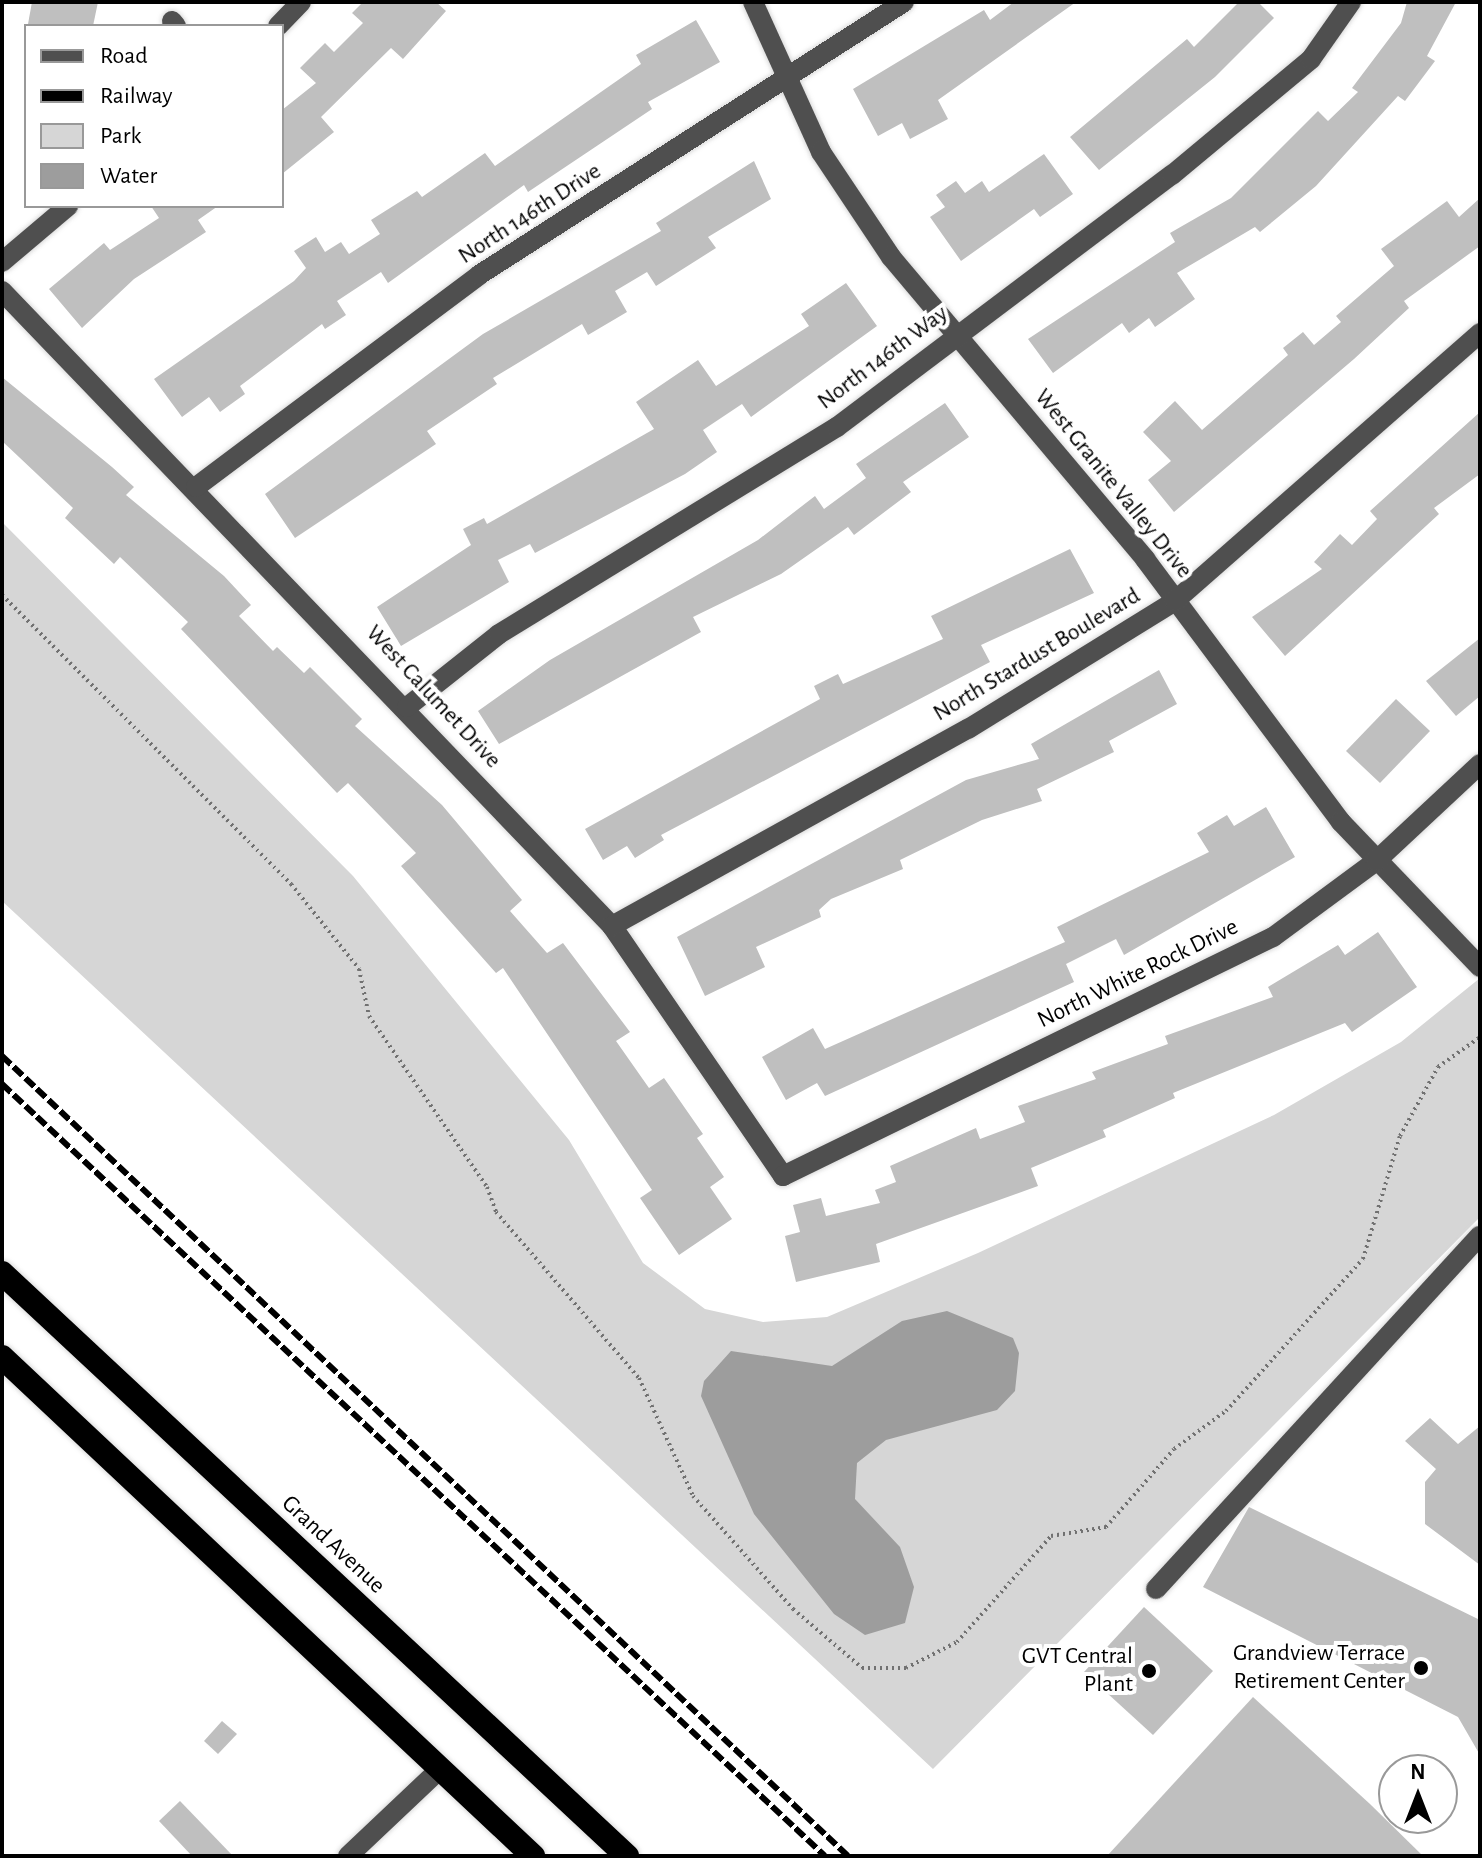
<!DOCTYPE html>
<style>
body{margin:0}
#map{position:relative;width:1482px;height:1858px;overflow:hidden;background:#fff;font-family:"Alegreya Sans",sans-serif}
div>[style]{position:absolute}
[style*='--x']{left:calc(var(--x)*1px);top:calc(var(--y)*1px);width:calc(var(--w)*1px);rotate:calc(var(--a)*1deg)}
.green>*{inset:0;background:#d6d6d6}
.water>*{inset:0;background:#9d9d9d}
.building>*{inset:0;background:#bfbfbf}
.path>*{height:4px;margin-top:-2px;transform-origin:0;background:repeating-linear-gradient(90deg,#717171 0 2px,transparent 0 6px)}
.roads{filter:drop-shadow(0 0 2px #dbdbdb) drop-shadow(0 0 2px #dbdbdb)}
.minor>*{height:20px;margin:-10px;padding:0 10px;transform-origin:10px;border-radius:10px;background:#4f4f4f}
.highway>*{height:24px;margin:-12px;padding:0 12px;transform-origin:12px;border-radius:12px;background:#000}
.rail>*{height:6px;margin-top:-3px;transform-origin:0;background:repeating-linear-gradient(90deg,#000 0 12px,transparent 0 16px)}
.dots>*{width:22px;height:22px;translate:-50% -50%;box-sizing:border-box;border:4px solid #fff;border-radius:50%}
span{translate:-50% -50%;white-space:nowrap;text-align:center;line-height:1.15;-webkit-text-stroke:8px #fff;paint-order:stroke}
.street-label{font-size:24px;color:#000}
.poi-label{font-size:24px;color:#000}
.right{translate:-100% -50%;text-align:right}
.frame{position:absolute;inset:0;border:4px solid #000;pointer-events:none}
.legend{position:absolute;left:24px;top:24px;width:260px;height:184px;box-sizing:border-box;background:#fff;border:2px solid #999;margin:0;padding:10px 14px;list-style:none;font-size:24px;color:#000}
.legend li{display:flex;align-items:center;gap:16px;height:40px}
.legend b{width:40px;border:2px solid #999}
.north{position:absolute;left:1378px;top:1754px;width:80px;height:80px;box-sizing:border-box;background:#fff;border:2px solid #999;border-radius:50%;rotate:0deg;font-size:22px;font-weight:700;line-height:32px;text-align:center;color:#000}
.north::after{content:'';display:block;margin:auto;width:28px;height:36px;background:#000;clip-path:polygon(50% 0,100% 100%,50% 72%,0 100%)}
</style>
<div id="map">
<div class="green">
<div style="clip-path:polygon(2px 522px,353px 876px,569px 1140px,643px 1263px,705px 1309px,763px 1322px,827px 1317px,978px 1253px,1274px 1115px,1401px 1042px,1480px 978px,1480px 1217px,933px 1769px,2px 901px)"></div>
</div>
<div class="water">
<div style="clip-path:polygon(947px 1311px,1013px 1338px,1019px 1353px,1015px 1391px,997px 1410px,886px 1440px,857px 1463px,855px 1499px,900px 1547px,914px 1587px,905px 1623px,865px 1635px,834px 1614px,754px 1514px,701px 1396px,704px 1381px,731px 1351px,832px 1366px,902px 1321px)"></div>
</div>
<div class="building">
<div style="clip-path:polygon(32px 2px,98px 2px,93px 26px,28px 24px)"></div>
<div style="clip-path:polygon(363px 2px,436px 2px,446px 11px,403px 59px,391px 48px,321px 117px,334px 132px,282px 174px,282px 110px,316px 83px,300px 68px,325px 43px,334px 52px,363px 23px,352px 13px)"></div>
<div style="clip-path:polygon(1014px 2px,1076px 2px,938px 100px,948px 119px,910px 139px,902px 123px,878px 136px,853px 89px,984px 10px,990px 20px)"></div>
<div style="clip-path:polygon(1239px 2px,1258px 2px,1274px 18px,1215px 77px,1099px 170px,1070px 137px,1187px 39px,1194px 47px)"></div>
<div style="clip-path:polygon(1407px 2px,1456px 2px,1427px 56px,1435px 61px,1405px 101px,1398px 96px,1316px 186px,1260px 232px,1255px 227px,1177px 273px,1195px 299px,1155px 327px,1149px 318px,1129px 333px,1122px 323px,1053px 373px,1028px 339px,1175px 242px,1170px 233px,1231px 198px,1318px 111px,1328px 121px,1358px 92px,1352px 88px,1401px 23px)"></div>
<div style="clip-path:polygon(696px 20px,720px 62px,648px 102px,652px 109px,528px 192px,524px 185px,388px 283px,381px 272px,337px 301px,346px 315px,325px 329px,322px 324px,240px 386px,245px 394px,220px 412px,209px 397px,182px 417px,154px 379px,294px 281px,306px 268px,294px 251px,316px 237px,325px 252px,341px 242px,349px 254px,380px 234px,371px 220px,417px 191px,422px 197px,485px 153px,495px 166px,641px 64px,636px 55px)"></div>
<div style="clip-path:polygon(1044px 154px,1073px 194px,1040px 217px,1034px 209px,961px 261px,930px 217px,945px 207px,936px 195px,956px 181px,965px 193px,982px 181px,989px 192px)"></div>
<div style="clip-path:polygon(754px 161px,771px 199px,708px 237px,716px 248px,656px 286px,647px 272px,615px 291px,627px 312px,588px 335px,582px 324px,493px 378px,497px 384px,427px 431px,436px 444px,295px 538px,265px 494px,483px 334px,661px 231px,656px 223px)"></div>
<div style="clip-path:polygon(1480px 198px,1480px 246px,1404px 301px,1409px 308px,1354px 359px,1174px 512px,1148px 480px,1171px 461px,1143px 432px,1175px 401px,1202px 430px,1288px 355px,1283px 348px,1303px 332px,1314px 345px,1341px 322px,1336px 316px,1394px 266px,1381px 249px,1447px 201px,1459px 217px)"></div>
<div style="clip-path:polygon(151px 206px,218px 206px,198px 220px,206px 232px,134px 279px,82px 328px,49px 289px,104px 243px,110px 250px,159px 218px)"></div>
<div style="clip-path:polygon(846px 283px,877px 326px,751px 417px,742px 404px,703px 430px,717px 452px,685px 474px,535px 553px,530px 544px,498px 560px,509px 582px,401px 646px,377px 607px,471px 545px,463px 529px,484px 518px,487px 524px,654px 429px,636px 402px,698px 360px,716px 386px,809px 326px,801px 314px)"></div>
<div style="clip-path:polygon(2px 377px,112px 467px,134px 487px,126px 495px,224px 576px,251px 605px,239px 616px,273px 651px,277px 647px,304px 673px,310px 667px,362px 719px,355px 726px,442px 805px,522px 900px,510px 911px,547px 953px,563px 943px,630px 1032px,616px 1041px,649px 1088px,664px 1078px,703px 1134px,697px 1138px,724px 1177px,710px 1187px,732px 1219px,679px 1255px,640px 1198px,652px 1190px,503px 968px,496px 973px,401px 866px,416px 853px,348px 783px,337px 793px,181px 629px,188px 622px,120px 557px,114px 564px,65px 518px,73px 508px,2px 441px)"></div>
<div style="clip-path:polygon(945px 403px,969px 437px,903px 482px,911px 492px,854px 535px,848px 527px,781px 574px,693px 617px,701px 632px,499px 744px,478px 711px,550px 660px,758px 540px,815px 496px,824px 509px,866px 478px,856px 464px)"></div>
<div style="clip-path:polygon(1480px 412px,1480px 474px,1434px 508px,1439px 514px,1285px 656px,1252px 617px,1322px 569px,1314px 562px,1340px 534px,1352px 545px,1377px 519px,1370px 511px)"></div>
<div style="clip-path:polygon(1070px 549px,1094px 593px,981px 645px,990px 662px,661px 835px,664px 840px,635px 858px,627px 846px,603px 860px,585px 829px,820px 699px,814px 686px,838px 674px,843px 684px,943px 639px,931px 616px)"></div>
<div style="clip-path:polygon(1480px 638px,1480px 696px,1456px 716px,1426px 681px)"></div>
<div style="clip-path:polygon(1159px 670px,1177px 704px,1109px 741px,1114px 752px,1037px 789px,1042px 801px,982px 820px,900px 860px,903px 869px,831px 899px,819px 910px,821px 917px,756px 947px,765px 967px,705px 996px,677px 937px,966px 780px,1039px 759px,1031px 744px)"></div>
<div style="clip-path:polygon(1396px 699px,1430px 731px,1380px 783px,1346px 751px)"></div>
<div style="clip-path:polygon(1266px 807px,1295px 857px,1124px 955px,1116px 939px,1066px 964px,1074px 982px,825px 1096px,817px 1083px,786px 1100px,762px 1057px,813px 1028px,825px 1049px,1065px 942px,1057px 927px,1209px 852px,1197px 833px,1227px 815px,1234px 826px)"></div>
<div style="clip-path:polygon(1378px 932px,1417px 987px,1352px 1032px,1345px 1023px,1173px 1093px,1175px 1098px,1103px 1130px,1106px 1137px,1031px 1168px,1038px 1186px,876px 1244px,880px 1262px,796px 1282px,785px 1236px,800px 1232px,793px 1205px,821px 1198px,826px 1216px,880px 1203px,875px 1190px,896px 1182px,890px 1166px,976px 1128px,980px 1139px,1025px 1122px,1018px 1106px,1096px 1079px,1092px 1072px,1168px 1044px,1165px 1036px,1273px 997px,1268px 987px,1338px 945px,1345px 955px)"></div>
<div style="clip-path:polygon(1430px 1418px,1458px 1444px,1480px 1426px,1480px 1565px,1425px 1524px,1425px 1482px,1436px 1469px,1405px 1441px)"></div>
<div style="clip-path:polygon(1249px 1507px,1480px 1620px,1480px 1755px,1458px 1717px,1203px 1587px)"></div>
<div style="clip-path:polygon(1144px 1607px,1213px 1671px,1153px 1735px,1084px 1672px)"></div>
<div style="clip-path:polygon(1253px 1697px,1370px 1804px,1423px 1856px,1107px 1856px)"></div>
<div style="clip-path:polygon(222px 1721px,237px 1734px,218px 1754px,204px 1741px)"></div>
<div style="clip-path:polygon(180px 1801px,233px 1856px,192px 1856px,159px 1821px)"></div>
</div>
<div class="path">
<div style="--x:2;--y:595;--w:409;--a:45"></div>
<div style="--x:291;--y:884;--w:109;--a:51.3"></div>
<div style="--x:359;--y:969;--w:48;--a:78"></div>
<div style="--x:369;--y:1016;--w:208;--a:55.4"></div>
<div style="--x:487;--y:1187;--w:27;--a:70"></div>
<div style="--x:496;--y:1212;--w:219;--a:49.3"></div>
<div style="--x:639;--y:1378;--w:130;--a:65.4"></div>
<div style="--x:693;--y:1496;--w:151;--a:48.5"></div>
<div style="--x:793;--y:1609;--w:91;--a:40.5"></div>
<div style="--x:862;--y:1668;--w:44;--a:0"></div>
<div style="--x:906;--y:1668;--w:57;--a:-27"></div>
<div style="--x:957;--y:1642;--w:142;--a:-48.4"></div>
<div style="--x:1051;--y:1536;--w:56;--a:-9.3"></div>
<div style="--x:1106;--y:1527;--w:103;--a:-48.9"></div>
<div style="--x:1174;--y:1449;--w:64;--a:-36.2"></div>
<div style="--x:1226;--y:1411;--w:205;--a:-48"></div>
<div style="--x:1363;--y:1259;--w:128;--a:-73.3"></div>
<div style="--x:1400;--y:1136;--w:79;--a:-61.2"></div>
<div style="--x:1438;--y:1067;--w:52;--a:-35.5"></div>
</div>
<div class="roads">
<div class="minor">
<div style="--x:753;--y:2;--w:165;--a:65.6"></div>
<div style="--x:821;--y:152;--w:126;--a:56.3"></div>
<div style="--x:891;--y:257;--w:395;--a:49.9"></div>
<div style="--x:1145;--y:559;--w:328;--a:53.3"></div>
<div style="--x:1341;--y:822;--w:201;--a:46.2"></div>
<div style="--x:172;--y:21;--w:6;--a:51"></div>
<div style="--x:278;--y:26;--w:33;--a:-46"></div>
<div style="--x:2;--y:262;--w:87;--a:-40.3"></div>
<div style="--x:2;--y:291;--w:881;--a:46.15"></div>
<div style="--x:612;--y:926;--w:303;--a:55.6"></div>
<div style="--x:783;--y:1176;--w:545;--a:-26"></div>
<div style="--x:1273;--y:937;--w:128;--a:-36.4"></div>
<div style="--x:1376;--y:861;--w:142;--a:-43"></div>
<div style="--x:196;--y:487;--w:354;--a:-36.8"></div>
<div style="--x:479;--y:275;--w:505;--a:-32.71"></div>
<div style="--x:407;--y:707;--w:117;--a:-38.4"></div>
<div style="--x:499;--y:634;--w:396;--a:-31.5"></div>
<div style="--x:837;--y:427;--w:419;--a:-37"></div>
<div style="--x:1172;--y:175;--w:181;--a:-39.8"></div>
<div style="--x:1311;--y:59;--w:70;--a:-54.9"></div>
<div style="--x:612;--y:926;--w:407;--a:-29"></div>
<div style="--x:968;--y:729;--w:243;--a:-31.7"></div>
<div style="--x:1175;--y:601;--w:406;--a:-41.3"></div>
<div style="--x:1156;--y:1589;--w:479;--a:-47.5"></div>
<div style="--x:348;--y:1856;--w:127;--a:-43.4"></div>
</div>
<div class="highway">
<div style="--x:2;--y:1273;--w:855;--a:43.01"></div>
<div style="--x:2;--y:1357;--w:729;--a:43.22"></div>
</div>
</div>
<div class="rail">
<div style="--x:2;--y:1056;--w:1164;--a:43.4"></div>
<div style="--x:2;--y:1084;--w:1128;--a:43.17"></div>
</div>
<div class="dots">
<div style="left:1421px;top:1668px;background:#000"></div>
<div style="left:1149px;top:1671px;background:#000"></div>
</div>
<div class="street-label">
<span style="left:530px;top:214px;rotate:-33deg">North 146th Drive</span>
<span style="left:883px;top:358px;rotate:-37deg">North 146th Way</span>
<span style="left:1113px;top:484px;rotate:51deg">West Granite Valley Drive</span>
<span style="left:1037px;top:655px;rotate:-31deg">North Stardust Boulevard</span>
<span style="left:433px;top:697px;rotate:47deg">West Calumet Drive</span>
<span style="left:1138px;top:974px;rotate:-26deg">North White Rock Drive</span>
<span style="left:333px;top:1545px;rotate:43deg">Grand Avenue</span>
</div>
<div class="poi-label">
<span class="right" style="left:1405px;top:1668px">Grandview Terrace<br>Retirement Center</span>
<span class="right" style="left:1133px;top:1671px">GVT Central<br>Plant</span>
</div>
<div class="frame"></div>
<ul class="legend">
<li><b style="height:10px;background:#4f4f4f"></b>Road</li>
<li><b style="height:10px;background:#000"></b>Railway</li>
<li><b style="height:22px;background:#d6d6d6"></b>Park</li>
<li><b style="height:22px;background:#9d9d9d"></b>Water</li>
</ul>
<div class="north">N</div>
</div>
